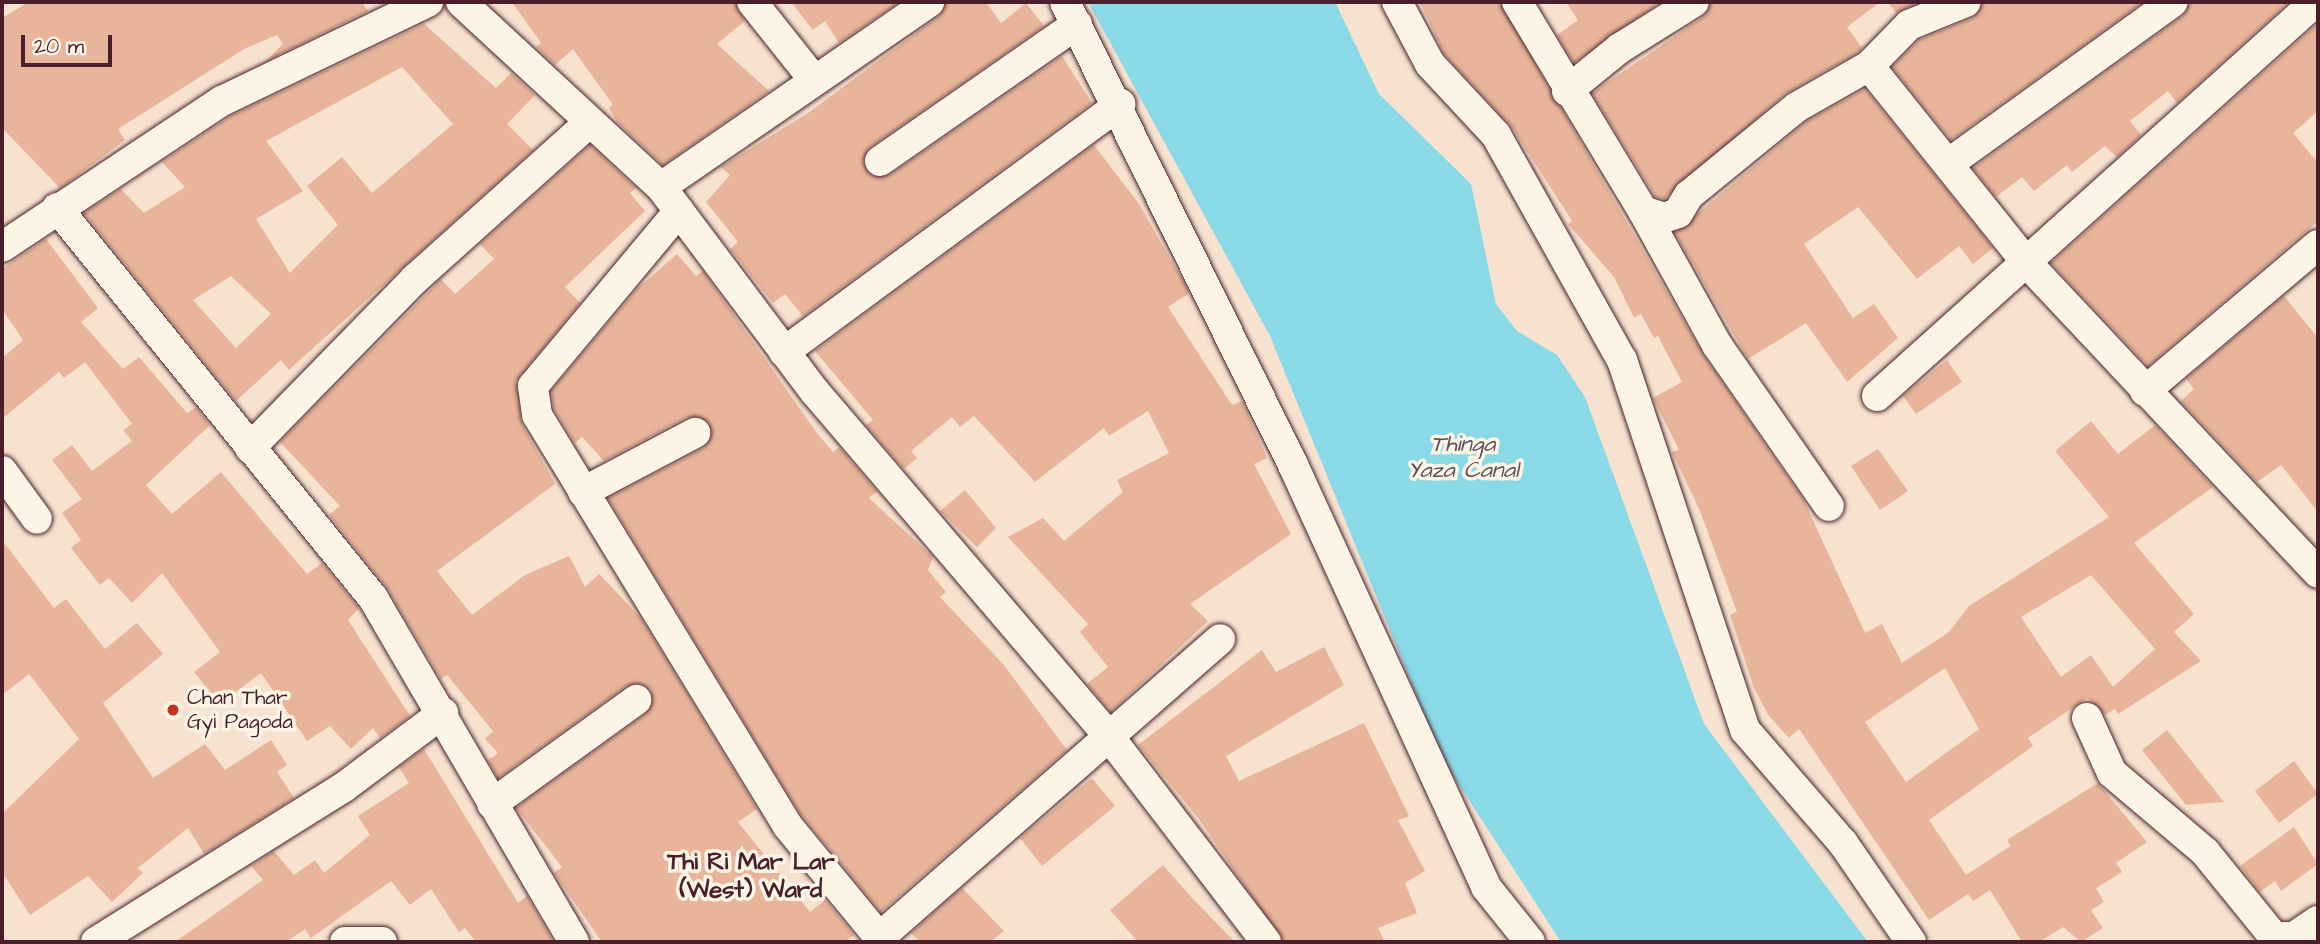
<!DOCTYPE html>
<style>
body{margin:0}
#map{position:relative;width:2320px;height:944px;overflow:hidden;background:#f6e2ce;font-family:"Architects Daughter",sans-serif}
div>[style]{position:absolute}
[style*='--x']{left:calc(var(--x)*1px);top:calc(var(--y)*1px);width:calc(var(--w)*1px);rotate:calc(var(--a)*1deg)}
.water>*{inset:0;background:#89d9e6}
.building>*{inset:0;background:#e8b59a}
.roads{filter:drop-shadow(0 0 2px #4a1f2b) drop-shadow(0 0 2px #4a1f2b)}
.minor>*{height:30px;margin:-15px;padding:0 15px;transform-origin:15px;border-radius:15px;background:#fcf5e5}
.dots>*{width:19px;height:19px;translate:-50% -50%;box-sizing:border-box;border:4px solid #fcf5e5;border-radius:50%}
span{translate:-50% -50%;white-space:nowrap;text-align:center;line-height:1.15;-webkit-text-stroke:7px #fcf5e5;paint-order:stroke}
.poi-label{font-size:21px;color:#4a1f2b}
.left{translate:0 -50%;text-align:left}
.water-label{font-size:23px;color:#5a4e5a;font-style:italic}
.quarter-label{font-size:24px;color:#4a1f2b;font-weight:700}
.frame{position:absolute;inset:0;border:4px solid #4a1f2b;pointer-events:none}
.scale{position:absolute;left:21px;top:35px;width:91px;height:32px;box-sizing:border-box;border:4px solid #4a1f2b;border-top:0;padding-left:9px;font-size:21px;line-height:24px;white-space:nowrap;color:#4a1f2b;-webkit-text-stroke:5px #fcf5e5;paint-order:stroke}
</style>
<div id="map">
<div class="water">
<div style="clip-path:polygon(1088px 2px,1335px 2px,1379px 94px,1471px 184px,1496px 304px,1517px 331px,1557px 355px,1585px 397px,1704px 724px,1868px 942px,1561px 942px,1443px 760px,1270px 336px)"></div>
</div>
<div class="building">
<div style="clip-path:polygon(29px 2px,362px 2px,368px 11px,266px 61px,283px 44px,277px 35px,244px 49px,118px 129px,125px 140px,60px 188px,2px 128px,2px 18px)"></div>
<div style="clip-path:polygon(512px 2px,735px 2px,745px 21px,717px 44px,769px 91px,663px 165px,617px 122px,609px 108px,613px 105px,573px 49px,555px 65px,536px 47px,541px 43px)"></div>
<div style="clip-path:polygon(791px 2px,899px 2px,839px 43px,825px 21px,813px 30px)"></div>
<div style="clip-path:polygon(946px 2px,986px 2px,1001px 23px,1026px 3px,1044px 26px,870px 147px,863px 162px,872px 176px,890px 175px,1062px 56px,1092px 103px,803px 316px,785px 294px,773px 303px,730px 249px,738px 242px,706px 202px,730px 175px,721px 167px,808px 113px,939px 16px)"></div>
<div style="clip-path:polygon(evenodd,1420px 2px,1500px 2px,1702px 353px,1804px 501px,1865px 633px,1882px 624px,1902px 663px,1949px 632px,1969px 606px,2109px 517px,2055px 451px,2091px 421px,2118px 454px,2155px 425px,2213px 487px,2134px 543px,2194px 614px,2174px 632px,2201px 661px,2118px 714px,2115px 709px,2105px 715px,2087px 698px,2028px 738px,2033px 746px,1929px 820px,1966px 875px,2011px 846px,2007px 840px,2098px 783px,2147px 842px,2116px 863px,2122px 872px,2096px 888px,2104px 902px,2091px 910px,2103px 928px,2081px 942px,2063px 927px,2039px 942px,2022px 942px,1990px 890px,1973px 901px,1968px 894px,1929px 920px,1799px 729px,1789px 738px,1769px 716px,1754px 688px,1730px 615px,1737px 612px,1700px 511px,1672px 452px,1679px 450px,1653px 398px,1682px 382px,1658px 336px,1654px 338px,1641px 314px,1634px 318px,1614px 277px,1568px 224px,1572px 221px,1511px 126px,1444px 54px,1420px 2px,2091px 575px,2155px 649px,2113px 687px,2091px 655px,2061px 677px,2021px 617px,2091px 575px,1420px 2px,1945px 668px,1979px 729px,1906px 782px,1865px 722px,1945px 668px)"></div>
<div style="clip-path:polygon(1566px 2px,1661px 2px,1574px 63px,1557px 35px,1578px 20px)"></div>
<div style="clip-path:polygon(1711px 2px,1880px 2px,1847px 27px,1862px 48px,1858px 52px,1786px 93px,1664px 199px,1655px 196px,1592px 93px,1703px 17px)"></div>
<div style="clip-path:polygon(1888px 2px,1920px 2px,1896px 13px)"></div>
<div style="clip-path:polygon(1983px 2px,2143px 2px,1951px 140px,1892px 67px,1919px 40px,1973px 18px)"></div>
<div style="clip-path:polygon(2190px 2px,2289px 2px,2177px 103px,2168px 91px,2130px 121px,2141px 135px,2117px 157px,2105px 146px,2072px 172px,2067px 165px,2034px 191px,2022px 177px,1996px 197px,1973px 168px,2183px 16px)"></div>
<div style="clip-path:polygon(2318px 23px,2318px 111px,2293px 133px,2318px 163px,2318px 221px,2148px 366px,2051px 263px)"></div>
<div style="clip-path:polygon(evenodd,424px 24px,496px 88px,511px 73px,535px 95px,507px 124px,533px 150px,289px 370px,281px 360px,236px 401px,84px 213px,121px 189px,144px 213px,185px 187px,162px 162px,231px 116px,424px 24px,402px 67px,453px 124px,372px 193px,342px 157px,307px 186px,338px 225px,290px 273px,256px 219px,303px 191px,266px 141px,402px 67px,424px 24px,231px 276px,271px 314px,236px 348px,193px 300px,231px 276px)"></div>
<div style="clip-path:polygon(1865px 89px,1993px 248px,1973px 264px,1959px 246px,1917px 279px,1858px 207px,1804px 244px,1853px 318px,1874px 304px,1898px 338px,1847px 382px,1806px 323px,1748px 359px,1675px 233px,1807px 121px)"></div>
<div style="clip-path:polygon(590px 145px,636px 188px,630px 193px,645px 211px,565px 287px,580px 303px,516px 381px,522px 424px,555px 484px,437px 571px,472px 615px,525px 575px,569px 556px,585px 587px,599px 574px,640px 617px,757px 809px,738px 822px,810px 912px,825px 900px,854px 935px,845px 942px,602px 942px,554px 873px,562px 867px,516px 808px,646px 714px,651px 690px,643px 684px,626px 686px,498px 778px,488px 760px,498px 753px,485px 739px,493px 731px,447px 675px,441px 679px,388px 589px,329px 515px,340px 506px,280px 442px,441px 279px,455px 294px,494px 259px,480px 244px)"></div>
<div style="clip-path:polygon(1094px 145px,1139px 204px,1186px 286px,1189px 293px,1168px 307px,1232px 405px,1242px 401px,1267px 458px,1254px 464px,1291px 534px,1190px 604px,1208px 621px,1111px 712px,1087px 684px,1108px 667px,1080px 632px,1088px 624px,1008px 537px,1043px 518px,1064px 541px,1123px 492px,1117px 480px,1169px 453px,1148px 411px,1109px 436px,1104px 428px,1035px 482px,974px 416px,960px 427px,952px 417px,911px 451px,917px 458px,904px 469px,866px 425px,873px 420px,815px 351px)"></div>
<div style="clip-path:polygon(46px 239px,98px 308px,81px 322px,123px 369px,139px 357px,187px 413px,196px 407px,210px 425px,146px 485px,172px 514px,221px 472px,307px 574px,322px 563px,359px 608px,348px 620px,410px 716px,380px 738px,373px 728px,351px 749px,330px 726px,307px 741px,261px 673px,220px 704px,194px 672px,220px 652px,162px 573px,132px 603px,109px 578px,100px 585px,71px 548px,81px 540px,62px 513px,82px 499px,52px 460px,72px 445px,92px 471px,132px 441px,123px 430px,132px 424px,85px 362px,64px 378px,59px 372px,2px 419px,2px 358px,23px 340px,2px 309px,2px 269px)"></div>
<div style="clip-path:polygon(677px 254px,696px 276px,703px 271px,817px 433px,833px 452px,839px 447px,877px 491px,869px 498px,933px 557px,928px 570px,946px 592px,940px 597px,1004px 665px,1067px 750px,881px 912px,799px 812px,608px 498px,704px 448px,710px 424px,687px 417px,604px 461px,582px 437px,575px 443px,554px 409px,551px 391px,637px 289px)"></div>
<div style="clip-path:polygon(2284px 296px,2318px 338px,2318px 512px,2281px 465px,2257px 482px,2181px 401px,2194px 389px,2186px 379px)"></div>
<div style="clip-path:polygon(1947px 360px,1962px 382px,1916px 414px,1903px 396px)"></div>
<div style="clip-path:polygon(1878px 449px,1908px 491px,1880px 510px,1851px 466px)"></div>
<div style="clip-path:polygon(965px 490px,996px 528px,977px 547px,940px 511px)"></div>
<div style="clip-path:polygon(2px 540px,54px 608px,66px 599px,105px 649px,137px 623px,163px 654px,103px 703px,153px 778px,205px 744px,225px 770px,271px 740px,287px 765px,277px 772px,294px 798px,204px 854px,188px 828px,138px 868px,143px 873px,112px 902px,88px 876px,30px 915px,2px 872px,2px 814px,79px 739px,29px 674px,2px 695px)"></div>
<div style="clip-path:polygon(1324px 647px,1344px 685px,1226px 756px,1239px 781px,1364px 723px,1409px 816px,1398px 820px,1425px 871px,1405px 883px,1417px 913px,1378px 928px,1385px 942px,1283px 942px,1199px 819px,1138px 745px,1262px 650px,1276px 672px)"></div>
<div style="clip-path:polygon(2167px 730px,2224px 802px,2186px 805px,2142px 750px)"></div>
<div style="clip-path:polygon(424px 749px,518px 903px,527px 896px,553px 941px,476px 942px,465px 928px,459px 932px,431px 889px,410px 905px,391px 881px,311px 938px,305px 929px,286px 942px,175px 942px,263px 880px,251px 866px,274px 851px,294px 875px,315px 860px,324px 873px,370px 835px,358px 816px,409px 783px,399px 767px)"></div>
<div style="clip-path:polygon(2294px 761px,2318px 794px,2279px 823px,2255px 791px)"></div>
<div style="clip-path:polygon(1092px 778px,1115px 806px,1042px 866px,1020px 838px)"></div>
<div style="clip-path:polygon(2294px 827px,2318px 864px,2281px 891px,2275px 881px,2260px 892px,2240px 866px)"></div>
<div style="clip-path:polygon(1163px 865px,1193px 899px,1235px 942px,1138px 942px,1110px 910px)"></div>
<div style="clip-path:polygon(962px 888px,1004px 931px,990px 942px,920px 942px,911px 933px)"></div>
</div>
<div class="roads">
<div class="minor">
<div style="--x:461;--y:2;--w:272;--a:42.8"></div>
<div style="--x:661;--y:187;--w:256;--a:53.1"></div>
<div style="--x:815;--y:392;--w:456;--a:49.5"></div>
<div style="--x:1111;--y:739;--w:255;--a:52.6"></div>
<div style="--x:752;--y:2;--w:100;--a:51.5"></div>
<div style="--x:1065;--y:2;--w:516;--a:63.78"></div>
<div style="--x:1293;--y:465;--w:464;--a:65.4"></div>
<div style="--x:1486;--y:887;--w:70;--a:51.3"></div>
<div style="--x:1397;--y:2;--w:70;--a:62"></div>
<div style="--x:1430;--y:64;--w:97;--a:47.1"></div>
<div style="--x:1496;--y:135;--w:258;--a:60.8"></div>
<div style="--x:1622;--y:360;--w:390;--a:71.6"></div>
<div style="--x:1745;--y:730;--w:150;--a:49.1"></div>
<div style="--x:1843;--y:843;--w:120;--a:55.5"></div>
<div style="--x:1517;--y:2;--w:244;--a:58.9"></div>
<div style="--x:1643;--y:211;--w:22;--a:18"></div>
<div style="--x:1664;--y:218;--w:15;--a:-20"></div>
<div style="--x:1678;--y:213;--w:21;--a:-59"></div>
<div style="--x:1689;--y:195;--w:139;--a:-39.2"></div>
<div style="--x:1797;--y:107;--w:83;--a:-29.7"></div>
<div style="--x:1869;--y:66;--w:57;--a:-45.7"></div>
<div style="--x:1909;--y:25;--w:61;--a:-22"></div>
<div style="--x:1869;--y:66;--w:253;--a:51.3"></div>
<div style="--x:2027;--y:263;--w:425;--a:46.8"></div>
<div style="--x:1567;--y:91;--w:68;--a:-39.1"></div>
<div style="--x:1620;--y:48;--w:87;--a:-31.9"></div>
<div style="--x:880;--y:161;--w:240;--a:-34.8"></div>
<div style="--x:1948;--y:164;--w:277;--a:-35.8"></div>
<div style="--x:661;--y:187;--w:326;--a:-34.6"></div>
<div style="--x:57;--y:208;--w:502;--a:50.98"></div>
<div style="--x:373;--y:598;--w:398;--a:59.7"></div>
<div style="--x:679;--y:211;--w:228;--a:129.8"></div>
<div style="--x:533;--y:386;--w:29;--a:82"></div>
<div style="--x:537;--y:415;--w:480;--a:58.6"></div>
<div style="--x:787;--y:825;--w:151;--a:50.6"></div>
<div style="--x:1643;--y:211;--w:153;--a:61.1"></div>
<div style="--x:1717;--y:345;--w:196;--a:55.2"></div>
<div style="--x:2;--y:247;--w:264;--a:-33.6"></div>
<div style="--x:222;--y:101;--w:229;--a:-25.7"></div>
<div style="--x:784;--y:352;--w:418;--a:-36.4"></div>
<div style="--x:2145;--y:391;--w:226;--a:-40.2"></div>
<div style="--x:1877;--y:396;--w:589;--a:-41.97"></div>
<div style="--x:250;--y:448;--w:236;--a:-45.7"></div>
<div style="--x:415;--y:279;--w:234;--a:-41.9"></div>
<div style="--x:2;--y:471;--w:59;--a:53.9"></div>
<div style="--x:583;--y:492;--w:127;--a:-27.8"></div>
<div style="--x:2087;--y:718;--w:60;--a:65.6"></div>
<div style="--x:2112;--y:773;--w:122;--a:40.3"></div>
<div style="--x:2205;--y:852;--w:109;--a:50.9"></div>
<div style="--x:2274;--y:937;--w:20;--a:0"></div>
<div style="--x:2294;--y:937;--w:29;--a:-34"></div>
<div style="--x:492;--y:804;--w:178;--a:-35.8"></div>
<div style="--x:880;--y:937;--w:452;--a:-41.2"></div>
<div style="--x:96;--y:942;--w:292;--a:-32"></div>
<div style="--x:344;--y:787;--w:124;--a:-36.8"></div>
<div style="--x:345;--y:942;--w:37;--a:0"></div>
</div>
</div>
<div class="dots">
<div style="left:173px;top:710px;background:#c8321e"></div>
</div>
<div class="poi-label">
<span class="left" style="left:187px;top:710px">Chan Thar<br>Gyi Pagoda</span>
</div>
<div class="water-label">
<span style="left:1463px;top:457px">Thinga<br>Yaza Canal</span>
</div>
<div class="quarter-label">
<span style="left:751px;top:877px">Thi Ri Mar Lar<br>(West) Ward</span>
</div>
<div class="frame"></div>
<div class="scale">20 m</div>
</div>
